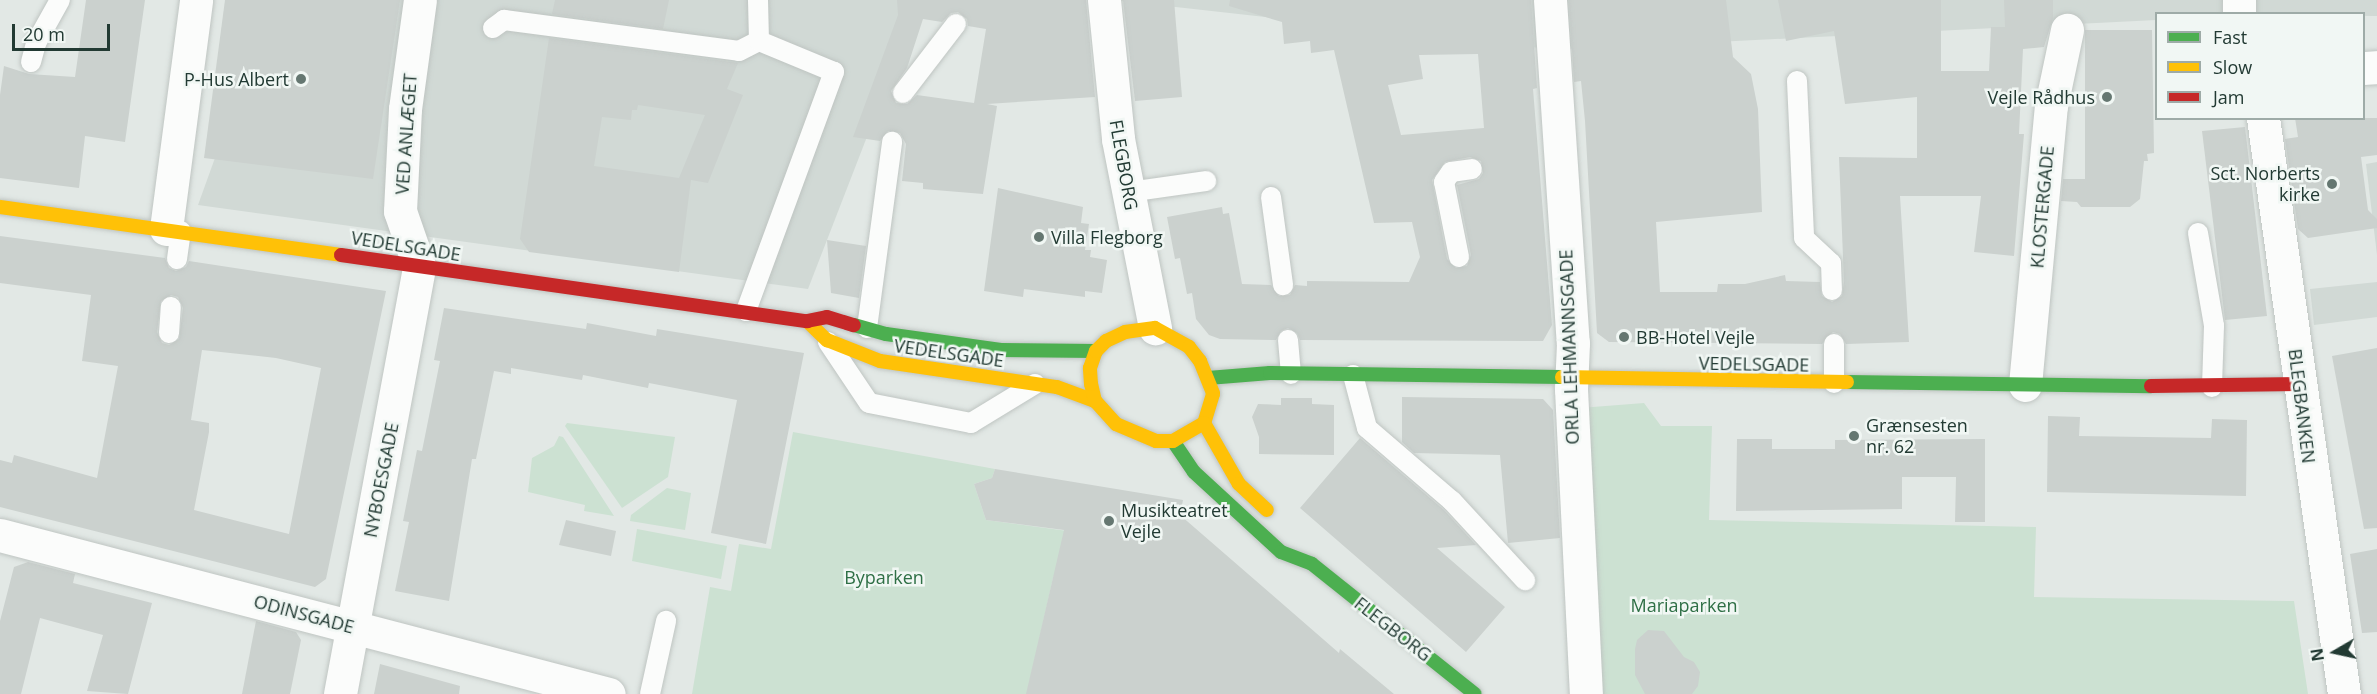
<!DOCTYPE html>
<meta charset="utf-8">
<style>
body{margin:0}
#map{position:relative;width:2377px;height:694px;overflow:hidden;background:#e2e8e5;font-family:"Open Sans",sans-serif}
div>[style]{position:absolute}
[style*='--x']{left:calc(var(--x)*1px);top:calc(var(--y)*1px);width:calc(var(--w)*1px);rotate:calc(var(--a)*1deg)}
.built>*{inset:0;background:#d1d9d5}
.green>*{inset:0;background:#cce1d2}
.building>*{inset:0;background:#cbd1ce}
.roads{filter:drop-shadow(0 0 2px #bfc5c2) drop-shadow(0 0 2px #bfc5c2)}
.lane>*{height:20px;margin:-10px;padding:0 10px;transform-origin:10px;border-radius:10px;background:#fbfcfb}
.street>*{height:33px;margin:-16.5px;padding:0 16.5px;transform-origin:16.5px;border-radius:16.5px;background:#fbfcfb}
.fast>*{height:14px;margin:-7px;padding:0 7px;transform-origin:7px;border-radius:7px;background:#4caf50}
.slow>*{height:14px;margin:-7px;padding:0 7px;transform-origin:7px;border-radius:7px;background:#ffc107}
.jam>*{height:14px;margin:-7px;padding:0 7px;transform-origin:7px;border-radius:7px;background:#c62828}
.dots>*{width:16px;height:16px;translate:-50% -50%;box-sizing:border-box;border:3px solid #f1f7f4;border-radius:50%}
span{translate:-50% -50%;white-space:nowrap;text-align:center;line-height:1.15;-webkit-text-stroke:5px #f1f7f4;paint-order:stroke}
.poi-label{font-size:18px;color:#223a33}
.right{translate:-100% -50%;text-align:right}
.left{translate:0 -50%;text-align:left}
.street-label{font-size:18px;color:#223a33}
.park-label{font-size:18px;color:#2e6f45}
.legend{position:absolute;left:2155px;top:12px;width:210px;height:108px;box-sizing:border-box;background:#f1f7f4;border:2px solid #9eaba7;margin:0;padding:8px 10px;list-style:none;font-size:18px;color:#223a33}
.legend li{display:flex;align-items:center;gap:12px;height:30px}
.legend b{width:30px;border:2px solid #9eaba7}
.north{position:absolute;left:2305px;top:622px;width:60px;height:60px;-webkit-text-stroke:4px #f1f7f4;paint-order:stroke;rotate:261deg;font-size:16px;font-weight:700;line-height:24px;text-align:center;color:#223a33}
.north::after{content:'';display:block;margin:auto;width:21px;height:27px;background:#223a33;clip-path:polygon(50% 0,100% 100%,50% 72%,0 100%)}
.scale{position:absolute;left:12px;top:24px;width:98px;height:27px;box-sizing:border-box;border:3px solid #223a33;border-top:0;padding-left:8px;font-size:18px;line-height:21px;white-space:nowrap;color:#223a33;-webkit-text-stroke:4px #f1f7f4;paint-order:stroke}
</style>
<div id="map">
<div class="built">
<div style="clip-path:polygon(272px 0,920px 0,808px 289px,198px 205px)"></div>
<div style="clip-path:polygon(1113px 0,2377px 0,2377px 16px,2156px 14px,2156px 20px,1558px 50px)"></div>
<div style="clip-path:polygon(2377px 162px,2377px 255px,2366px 164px)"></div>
<div style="clip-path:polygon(2377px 282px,2377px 317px,2314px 325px,2310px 289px)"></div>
</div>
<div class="green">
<div style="clip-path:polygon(1644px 403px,1661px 426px,1712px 426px,1709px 520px,2036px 527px,2034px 597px,2294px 601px,2308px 694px,1602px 694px,1580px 408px)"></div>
<div style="clip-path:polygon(567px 423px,675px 437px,668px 477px,622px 508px,565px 426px)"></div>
<div style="clip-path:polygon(793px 432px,995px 469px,992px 478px,974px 484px,986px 520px,1075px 532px,1053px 578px,1027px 693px,1030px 694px,692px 694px,710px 587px,731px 591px,739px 544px,771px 549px)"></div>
<div style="clip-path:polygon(559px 436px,563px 437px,614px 516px,584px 511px,585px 505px,528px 492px,532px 458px,554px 446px)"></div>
<div style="clip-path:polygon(667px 488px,691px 493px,685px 530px,630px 521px,631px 515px)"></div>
<div style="clip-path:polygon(637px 529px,727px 546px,721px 579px,632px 561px)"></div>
</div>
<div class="building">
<div style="clip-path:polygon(86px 0,145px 0,125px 142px,85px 136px,79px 188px,0 178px,0 95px,4px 66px,29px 74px,75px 77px)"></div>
<div style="clip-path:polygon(225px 0,400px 0,373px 179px,204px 158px)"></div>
<div style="clip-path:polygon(555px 0,669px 0,663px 29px,552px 14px)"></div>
<div style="clip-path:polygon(evenodd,897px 0,1086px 0,1095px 97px,987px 104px,997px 106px,983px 194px,923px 189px,923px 183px,902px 181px,906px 144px,900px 133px,888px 131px,880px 141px,853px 137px,898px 15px,897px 0,958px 12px,967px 19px,968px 26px,986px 29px,974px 103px,917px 95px,907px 104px,896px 103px,891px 91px,907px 68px,923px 19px,942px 22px,951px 13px,958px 12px)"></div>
<div style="clip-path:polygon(1123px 0,1174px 0,1182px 97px,1135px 101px)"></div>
<div style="clip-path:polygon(evenodd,1230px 0,1531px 0,1537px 88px,1533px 89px,1552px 325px,1543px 341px,1300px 340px,1297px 333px,1288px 328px,1281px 331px,1276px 340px,1220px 339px,1209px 335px,1196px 319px,1192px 293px,1187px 294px,1180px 258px,1175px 259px,1167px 217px,1222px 207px,1223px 214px,1229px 213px,1242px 284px,1271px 285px,1279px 296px,1290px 295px,1295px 285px,1307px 286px,1307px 281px,1409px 282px,1420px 257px,1412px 222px,1374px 223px,1334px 50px,1311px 53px,1310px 41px,1284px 44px,1282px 22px,1229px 6px,1230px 0,1478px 54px,1484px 128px,1401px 135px,1388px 85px,1423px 79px,1419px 55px,1478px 54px,1230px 0,1470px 157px,1481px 161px,1483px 173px,1479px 179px,1457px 185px,1471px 255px,1467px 266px,1456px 268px,1447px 259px,1432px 180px,1445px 162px,1470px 157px)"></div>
<div style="clip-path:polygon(1569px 0,1726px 0,1733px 57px,1751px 74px,1758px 109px,1762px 212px,1656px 222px,1660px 292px,1717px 292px,1718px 284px,1745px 284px,1785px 275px,1786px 281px,1820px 282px,1822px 296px,1832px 302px,1842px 296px,1844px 282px,1839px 157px,1917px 158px,1917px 97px,1845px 104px,1834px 31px,1786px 41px,1778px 0,1941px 0,1941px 71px,1989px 71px,1991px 27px,2005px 27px,2004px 0,2053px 0,2053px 18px,2044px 47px,2023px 49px,2019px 134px,2024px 134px,2014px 256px,1974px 252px,1981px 196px,1900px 196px,1909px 342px,1846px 344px,1840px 334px,1833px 332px,1822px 344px,1609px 342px,1597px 333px,1585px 121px,1581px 81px,1574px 82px)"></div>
<div style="clip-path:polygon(2085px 30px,2152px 30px,2154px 153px,2147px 154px,2148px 161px,2144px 161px,2140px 199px,2130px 207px,2081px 207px,2077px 202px,2061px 201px,2063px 179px,2085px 179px)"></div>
<div style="clip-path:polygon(evenodd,549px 38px,738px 63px,727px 89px,743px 95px,708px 183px,691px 180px,679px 272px,529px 252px,520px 239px,549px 38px,638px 105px,705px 115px,679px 178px,594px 166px,602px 117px,631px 120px,632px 110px,637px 110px,638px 105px)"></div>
<div style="clip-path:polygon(2295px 118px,2377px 118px,2377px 155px,2361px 157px,2368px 210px,2377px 219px,2377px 228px,2308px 238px,2298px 229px,2285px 139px,2298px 137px)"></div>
<div style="clip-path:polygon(2245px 127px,2267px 316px,2225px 320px,2202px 131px)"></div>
<div style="clip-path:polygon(998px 188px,1083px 207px,1081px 223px,1089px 224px,1085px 250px,1091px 250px,1090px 257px,1107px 260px,1102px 293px,1085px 291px,1085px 297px,1024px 289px,1023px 297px,984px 291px)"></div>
<div style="clip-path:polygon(evenodd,0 236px,165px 258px,169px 268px,176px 271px,186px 267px,189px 261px,386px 291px,326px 579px,315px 587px,0 507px,0 460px,12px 463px,14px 455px,97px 478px,118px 366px,82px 361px,91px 295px,0 283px,0 236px,171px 295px,178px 297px,183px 308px,179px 339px,169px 345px,162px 343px,157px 332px,161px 301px,171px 295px,0 236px,202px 350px,276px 358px,321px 368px,289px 534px,194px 510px,209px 432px,209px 423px,191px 420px,202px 350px)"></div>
<div style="clip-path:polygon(827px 240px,866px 246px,859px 298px,831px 293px)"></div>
<div style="clip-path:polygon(444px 308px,586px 329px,587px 323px,656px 336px,657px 329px,804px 353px,766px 544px,711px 533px,737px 400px,649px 383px,648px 388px,583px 375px,582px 380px,511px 368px,511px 374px,494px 371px,476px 459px,472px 459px,449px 601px,395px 591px,409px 522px,403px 521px,417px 450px,422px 451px,440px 361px,434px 360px)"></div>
<div style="clip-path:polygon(2377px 348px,2377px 528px,2364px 529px,2332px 356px)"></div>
<div style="clip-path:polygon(1402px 397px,1543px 399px,1553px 410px,1560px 538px,1508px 543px,1500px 455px,1414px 453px,1402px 442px)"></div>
<div style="clip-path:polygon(1281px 398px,1312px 398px,1312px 404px,1334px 405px,1334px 455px,1259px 454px,1259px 437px,1252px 417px,1258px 404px,1281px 405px)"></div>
<div style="clip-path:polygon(2048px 416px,2080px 417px,2079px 436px,2211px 438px,2212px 419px,2247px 420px,2246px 496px,2047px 492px)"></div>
<div style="clip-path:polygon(1360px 438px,1444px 510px,1476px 545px,1437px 548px,1505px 607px,1466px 652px,1300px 508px)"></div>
<div style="clip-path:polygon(1737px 439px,1772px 439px,1772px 449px,1835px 449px,1835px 440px,1985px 439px,1985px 522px,1955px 522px,1956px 477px,1902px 477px,1902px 509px,1736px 511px)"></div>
<div style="clip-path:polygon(995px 469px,1183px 500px,1180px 515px,1339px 653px,1340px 649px,1394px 694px,1026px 694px,1064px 530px,986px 520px,974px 484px,992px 478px)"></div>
<div style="clip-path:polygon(566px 520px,616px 531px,611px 556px,559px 545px)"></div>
<div style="clip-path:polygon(2377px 549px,2377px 632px,2362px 633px,2350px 554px)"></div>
<div style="clip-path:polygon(28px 562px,75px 574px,73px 583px,152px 603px,128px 694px,87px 691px,103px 635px,40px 618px,21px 694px,0 694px,0 621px,14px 567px)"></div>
<div style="clip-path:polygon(256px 621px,296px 632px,301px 640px,290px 694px,242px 694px)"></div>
<div style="clip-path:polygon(1648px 630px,1664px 631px,1684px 657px,1694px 662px,1700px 672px,1698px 686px,1692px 694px,1645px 694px,1635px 675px,1635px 649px,1637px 640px)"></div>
<div style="clip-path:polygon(380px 664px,460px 686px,459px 694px,374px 694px)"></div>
</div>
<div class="roads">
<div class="lane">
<div style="--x:493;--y:28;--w:14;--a:-36"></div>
<div style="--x:504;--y:20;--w:237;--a:7.5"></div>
<div style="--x:739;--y:51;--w:22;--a:-27"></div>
<div style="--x:31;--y:62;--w:20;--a:-75"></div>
<div style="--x:36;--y:43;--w:49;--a:-60.8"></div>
<div style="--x:1797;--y:81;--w:157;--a:87.4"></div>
<div style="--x:1804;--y:238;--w:37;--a:43"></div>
<div style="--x:1831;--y:263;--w:27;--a:88"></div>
<div style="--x:903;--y:93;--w:87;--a:-52.5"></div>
<div style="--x:1129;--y:192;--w:78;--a:-8.1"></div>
<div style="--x:1271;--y:197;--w:89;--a:82.2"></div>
<div style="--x:2198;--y:233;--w:94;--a:80.2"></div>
<div style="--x:2214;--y:326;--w:61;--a:91.9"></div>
<div style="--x:1459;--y:257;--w:76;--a:-101.3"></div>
<div style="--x:1444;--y:182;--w:12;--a:-55"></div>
<div style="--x:1451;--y:172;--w:21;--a:-8"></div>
<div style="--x:177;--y:259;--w:28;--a:-82"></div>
<div style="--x:746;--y:311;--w:255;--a:-69.8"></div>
<div style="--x:834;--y:72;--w:81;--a:-157.5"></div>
<div style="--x:759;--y:41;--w:41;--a:-91.4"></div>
<div style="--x:867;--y:328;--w:188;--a:-82.3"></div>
<div style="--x:169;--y:333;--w:26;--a:-86"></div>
<div style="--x:1288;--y:340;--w:34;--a:85"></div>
<div style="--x:828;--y:342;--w:73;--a:56.1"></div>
<div style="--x:869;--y:403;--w:104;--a:11.1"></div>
<div style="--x:971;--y:423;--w:75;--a:-31.4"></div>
<div style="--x:1834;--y:344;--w:39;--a:90"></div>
<div style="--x:1353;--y:375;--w:55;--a:75.2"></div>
<div style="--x:1367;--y:428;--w:112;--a:40.7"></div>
<div style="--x:1452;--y:501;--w:108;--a:47.3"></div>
<div style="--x:650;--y:694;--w:75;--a:-77.6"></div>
</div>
<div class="street">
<div style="--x:1104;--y:0;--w:140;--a:84.2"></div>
<div style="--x:1118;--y:139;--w:193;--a:78.9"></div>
<div style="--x:1550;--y:0;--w:344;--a:86.2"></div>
<div style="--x:1573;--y:343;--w:46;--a:92.5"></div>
<div style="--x:1571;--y:389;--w:305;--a:87.2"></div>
<div style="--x:2239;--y:0;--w:14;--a:90"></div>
<div style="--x:2364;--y:68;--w:13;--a:-4"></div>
<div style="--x:2263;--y:118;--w:582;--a:82"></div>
<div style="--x:166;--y:229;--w:231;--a:-82.5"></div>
<div style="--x:2025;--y:385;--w:280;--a:-84.7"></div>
<div style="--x:2051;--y:106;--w:78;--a:-78.1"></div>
<div style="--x:0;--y:535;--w:629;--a:14.63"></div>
<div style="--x:340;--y:694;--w:435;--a:-79.5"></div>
<div style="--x:419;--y:266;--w:58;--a:-109.1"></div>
<div style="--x:400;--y:211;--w:102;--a:-87.2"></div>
<div style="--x:405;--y:109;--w:110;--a:-82.2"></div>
</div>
<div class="fast">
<div style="--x:854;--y:325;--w:33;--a:16"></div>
<div style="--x:886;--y:334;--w:116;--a:7.9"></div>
<div style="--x:1001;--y:350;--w:95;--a:0.6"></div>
<div style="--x:1208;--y:378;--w:62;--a:-4.6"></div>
<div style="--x:1270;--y:373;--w:292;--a:0.8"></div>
<div style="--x:1847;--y:382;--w:304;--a:0.8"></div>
<div style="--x:1173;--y:441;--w:37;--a:56"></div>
<div style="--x:1194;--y:472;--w:118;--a:42.6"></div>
<div style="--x:1281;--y:552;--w:33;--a:21"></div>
<div style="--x:1312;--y:564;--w:208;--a:38.6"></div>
</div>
<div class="slow">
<div style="--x:0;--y:207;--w:344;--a:8"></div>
<div style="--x:807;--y:321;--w:28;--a:44"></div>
<div style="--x:827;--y:340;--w:57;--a:21.6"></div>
<div style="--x:880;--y:361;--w:179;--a:8.4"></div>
<div style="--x:1057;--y:387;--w:40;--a:20.2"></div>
<div style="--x:1155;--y:328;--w:39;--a:29"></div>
<div style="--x:1189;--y:347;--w:18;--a:52"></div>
<div style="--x:1200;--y:361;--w:35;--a:68"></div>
<div style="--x:1213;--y:394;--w:30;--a:107"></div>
<div style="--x:1204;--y:423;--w:36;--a:150"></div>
<div style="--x:1173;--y:441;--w:17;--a:180"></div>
<div style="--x:1156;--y:441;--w:43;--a:-157"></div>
<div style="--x:1116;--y:424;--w:31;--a:-132"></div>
<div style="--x:1095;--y:401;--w:17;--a:-103"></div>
<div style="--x:1091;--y:384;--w:16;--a:-94"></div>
<div style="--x:1090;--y:368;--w:18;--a:-71"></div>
<div style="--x:1096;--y:351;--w:14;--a:-45"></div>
<div style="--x:1106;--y:341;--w:21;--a:-25"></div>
<div style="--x:1125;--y:332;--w:30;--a:-8"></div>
<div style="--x:1562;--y:377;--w:285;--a:1"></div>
<div style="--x:1204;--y:423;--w:70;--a:60.2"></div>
<div style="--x:1239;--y:484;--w:38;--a:43"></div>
</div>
<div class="jam">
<div style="--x:341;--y:255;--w:471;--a:8.1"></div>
<div style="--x:807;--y:321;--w:20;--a:-11"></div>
<div style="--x:827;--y:317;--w:28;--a:17"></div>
<div style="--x:2151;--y:386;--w:148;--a:-0.8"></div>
</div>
</div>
<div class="dots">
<div style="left:301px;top:79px;background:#657771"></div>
<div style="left:2107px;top:97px;background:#657771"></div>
<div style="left:2332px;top:184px;background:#657771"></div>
<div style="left:1039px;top:237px;background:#657771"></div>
<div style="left:1624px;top:337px;background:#657771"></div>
<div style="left:1854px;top:436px;background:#657771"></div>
<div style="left:1109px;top:521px;background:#657771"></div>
</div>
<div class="poi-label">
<span class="right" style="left:289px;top:79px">P-Hus Albert</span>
<span class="right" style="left:2095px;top:97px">Vejle Rådhus</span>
<span class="right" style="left:2320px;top:184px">Sct. Norberts<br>kirke</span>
<span class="left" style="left:1051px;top:237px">Villa Flegborg</span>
<span class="left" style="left:1636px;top:337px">BB-Hotel Vejle</span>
<span class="left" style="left:1866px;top:436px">Grænsesten<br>nr. 62</span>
<span class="left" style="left:1121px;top:521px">Musikteatret<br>Vejle</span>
</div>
<div class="street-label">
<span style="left:406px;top:134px;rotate:-86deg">VED ANLÆGET</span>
<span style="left:1124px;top:165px;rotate:80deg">FLEGBORG</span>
<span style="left:2042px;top:207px;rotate:-85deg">KLOSTERGADE</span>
<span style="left:406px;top:246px;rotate:9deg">VEDELSGADE</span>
<span style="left:1569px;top:347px;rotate:-92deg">ORLA LEHMANNSGADE</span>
<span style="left:949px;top:353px;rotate:8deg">VEDELSGADE</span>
<span style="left:1754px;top:364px;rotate:1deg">VEDELSGADE</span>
<span style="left:2302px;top:406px;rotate:83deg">BLEGBANKEN</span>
<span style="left:381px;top:480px;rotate:-79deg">NYBOESGADE</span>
<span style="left:304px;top:614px;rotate:15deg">ODINSGADE</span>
<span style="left:1393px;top:629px;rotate:38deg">FLEGBORG</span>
</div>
<div class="park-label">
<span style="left:884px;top:577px">Byparken</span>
<span style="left:1684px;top:605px">Mariaparken</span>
</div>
<ul class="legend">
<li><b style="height:8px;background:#4caf50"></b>Fast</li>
<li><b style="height:8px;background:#ffc107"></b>Slow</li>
<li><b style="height:8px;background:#c62828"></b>Jam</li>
</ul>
<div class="north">N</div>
<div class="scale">20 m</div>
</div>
